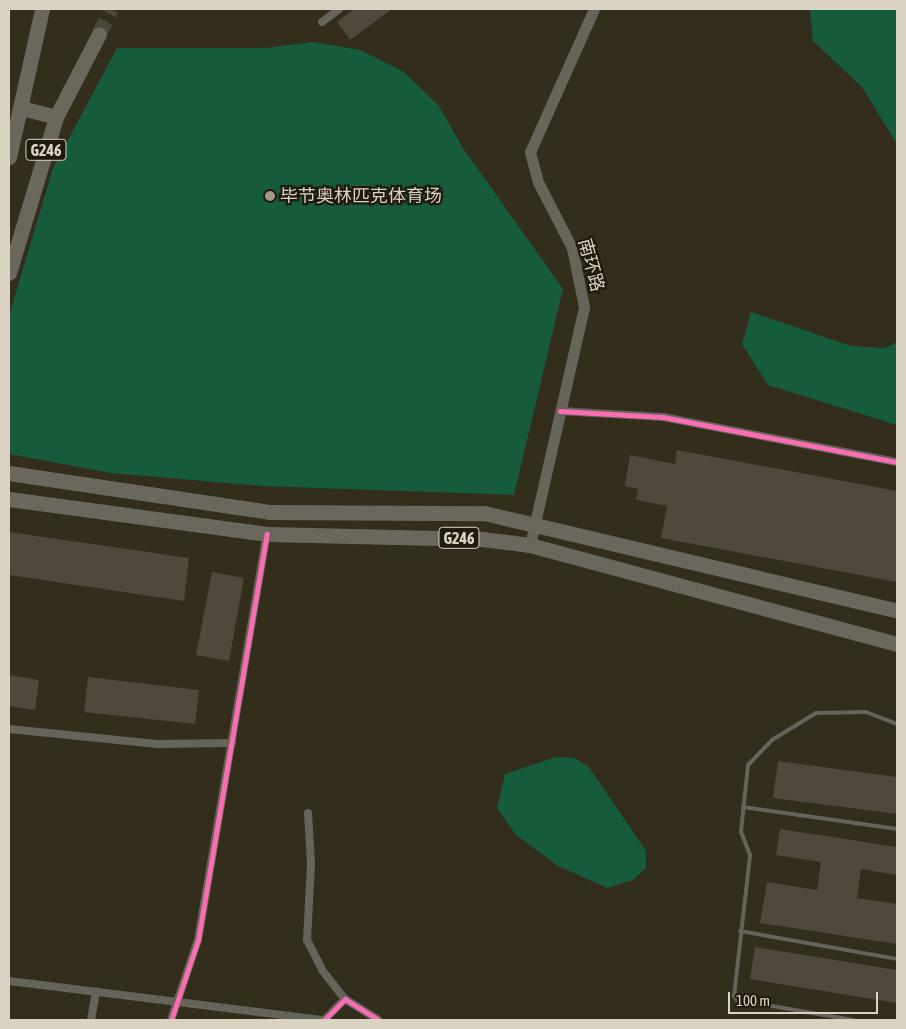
<!DOCTYPE html>
<meta charset="utf-8">
<style>
body{margin:0}
#map{position:relative;width:906px;height:1029px;overflow:hidden;background:#332d1c;font-family:"Asap Condensed","Noto Sans SC",sans-serif}
div>[style]{position:absolute}
[style*='--x']{left:calc(var(--x)*1px);top:calc(var(--y)*1px);width:calc(var(--w)*1px);rotate:calc(var(--a)*1deg)}
.green>*{inset:0;background:#165b3c}
.building>*{inset:0;background:#4e493b}
.highway-tunnel>*{height:15px;margin-top:-7.5px;transform-origin:0;background:repeating-linear-gradient(90deg,#4c4635 0 15px,transparent 0 23px)}
.lane>*{height:4px;margin:-2px;padding:0 2px;transform-origin:2px;border-radius:2px;background:#65635a}
.street>*{height:8px;margin:-4px;padding:0 4px;transform-origin:4px;border-radius:4px;background:#65635a}
.secondary>*{height:11px;margin:-5.5px;padding:0 5.5px;transform-origin:5.5px;border-radius:5.5px;background:#67645a}
.highway>*{height:15px;margin:-7.5px;padding:0 7.5px;transform-origin:7.5px;border-radius:7.5px;background:#6a685c}
.cycleway>*{height:5px;margin:-2.5px;padding:0 2.5px;transform-origin:2.5px;border-radius:2.5px;background:#f96db3}
.dots>*{width:14px;height:14px;translate:-50% -50%;box-sizing:border-box;border:2px solid #1f1a0d;border-radius:50%}
span{translate:-50% -50%;white-space:nowrap;text-align:center;line-height:1.15;-webkit-text-stroke:4.5px #1f1a0d;paint-order:stroke}
.shield-label span{padding:1px 4px;background:#1f1a0d;border:1px solid;border-radius:4px;-webkit-text-stroke-width:0}
.shield-label{font-size:16px;color:#dbd3c2;font-weight:700}
.poi-label{font-size:18px;color:#dbd3c2}
.left{translate:0 -50%;text-align:left}
.street-label{font-size:18px;color:#dbd3c2}
.frame{position:absolute;inset:0;border:10px solid #dbd3c2;pointer-events:none}
.scale{position:absolute;left:728px;top:992px;width:150px;height:22px;box-sizing:border-box;border:2px solid #dbd3c2;border-top:0;padding-left:6px;font-size:15px;line-height:18px;white-space:nowrap;color:#dbd3c2;-webkit-text-stroke:4px #1f1a0d;paint-order:stroke}
</style>
<div id="map">
<div class="green">
<div style="clip-path:polygon(813px 9px,897px 9px,897px 144px,862px 87px,813px 41px,810px 10px)"></div>
<div style="clip-path:polygon(313px 42px,361px 50px,404px 72px,439px 106px,463px 148px,563px 289px,514px 495px,262px 486px,111px 473px,9px 454px,9px 316px,53px 168px,117px 48px,265px 48px)"></div>
<div style="clip-path:polygon(751px 312px,851px 346px,885px 348px,897px 342px,897px 425px,768px 385px,742px 344px)"></div>
<div style="clip-path:polygon(556px 757px,574px 758px,589px 767px,646px 851px,646px 868px,633px 880px,608px 888px,558px 866px,516px 835px,497px 808px,505px 774px)"></div>
</div>
<div class="building">
<div style="clip-path:polygon(354px 9px,392px 9px,350px 40px,337px 22px)"></div>
<div style="clip-path:polygon(677px 450px,897px 491px,897px 582px,661px 538px,667px 506px,636px 500px,638px 489px,625px 486px,630px 455px,675px 464px)"></div>
<div style="clip-path:polygon(9px 532px,189px 558px,184px 601px,9px 575px)"></div>
<div style="clip-path:polygon(212px 572px,244px 578px,229px 661px,196px 655px)"></div>
<div style="clip-path:polygon(9px 675px,39px 680px,35px 710px,9px 706px)"></div>
<div style="clip-path:polygon(88px 677px,199px 690px,195px 724px,84px 712px)"></div>
<div style="clip-path:polygon(778px 761px,897px 777px,897px 814px,773px 798px)"></div>
<div style="clip-path:polygon(780px 829px,897px 847px,897px 875px,861px 869px,857px 898px,897px 904px,897px 944px,760px 923px,767px 882px,817px 890px,821px 862px,776px 855px)"></div>
<div style="clip-path:polygon(755px 947px,897px 970px,897px 1003px,750px 979px)"></div>
</div>
<div class="highway-tunnel">
<div style="--x:99;--y:34;--w:28;--a:-63"></div>
</div>
<div class="lane">
<div style="--x:743;--y:807;--w:156;--a:8.1"></div>
<div style="--x:740;--y:931;--w:159;--a:10.1"></div>
<div style="--x:853;--y:1020;--w:118;--a:-170.2"></div>
<div style="--x:737;--y:1000;--w:5;--a:-127"></div>
<div style="--x:734;--y:996;--w:142;--a:-83.5"></div>
<div style="--x:750;--y:855;--w:25;--a:-111"></div>
<div style="--x:741;--y:832;--w:67;--a:-84"></div>
<div style="--x:748;--y:765;--w:35;--a:-46"></div>
<div style="--x:772;--y:740;--w:52;--a:-31.5"></div>
<div style="--x:816;--y:713;--w:50;--a:-1.1"></div>
<div style="--x:866;--y:712;--w:33;--a:21"></div>
</div>
<div class="street">
<div style="--x:322;--y:22;--w:21;--a:-37"></div>
<div style="--x:560;--y:411;--w:103;--a:3.3"></div>
<div style="--x:663;--y:417;--w:238;--a:10.9"></div>
<div style="--x:9;--y:729;--w:149;--a:5.8"></div>
<div style="--x:157;--y:744;--w:75;--a:-0.8"></div>
<div style="--x:308;--y:813;--w:51;--a:86.6"></div>
<div style="--x:311;--y:864;--w:76;--a:93"></div>
<div style="--x:307;--y:940;--w:34;--a:63"></div>
<div style="--x:322;--y:970;--w:37;--a:52"></div>
<div style="--x:9;--y:981;--w:315;--a:7.1"></div>
<div style="--x:91;--y:1020;--w:29;--a:-80"></div>
<div style="--x:171;--y:1020;--w:84;--a:-71.4"></div>
<div style="--x:198;--y:940;--w:412;--a:-80.4"></div>
<div style="--x:324;--y:1020;--w:30;--a:-45"></div>
<div style="--x:345;--y:999;--w:39;--a:32"></div>
</div>
<div class="secondary">
<div style="--x:530;--y:545;--w:244;--a:-77.2"></div>
<div style="--x:584;--y:307;--w:60;--a:-101.5"></div>
<div style="--x:572;--y:248;--w:74;--a:-117.3"></div>
<div style="--x:538;--y:182;--w:31;--a:-105"></div>
<div style="--x:530;--y:152;--w:157;--a:-65.9"></div>
</div>
<div class="highway">
<div style="--x:21;--y:108;--w:36;--a:14"></div>
<div style="--x:9;--y:157;--w:152;--a:-77.4"></div>
<div style="--x:9;--y:273;--w:163;--a:-73.2"></div>
<div style="--x:56;--y:117;--w:93;--a:-62.6"></div>
<div style="--x:9;--y:473;--w:263;--a:8.5"></div>
<div style="--x:269;--y:512;--w:215;--a:0.3"></div>
<div style="--x:484;--y:513;--w:424;--a:13.3"></div>
<div style="--x:9;--y:499;--w:260;--a:7.7"></div>
<div style="--x:267;--y:534;--w:215;--a:1.3"></div>
<div style="--x:482;--y:539;--w:48;--a:7.1"></div>
<div style="--x:530;--y:545;--w:380;--a:15.1"></div>
</div>
<div class="cycleway">
<div style="--x:560;--y:411;--w:103;--a:3.3"></div>
<div style="--x:663;--y:417;--w:238;--a:10.9"></div>
<div style="--x:171;--y:1020;--w:84;--a:-71.4"></div>
<div style="--x:198;--y:940;--w:412;--a:-80.4"></div>
<div style="--x:324;--y:1020;--w:30;--a:-45"></div>
<div style="--x:345;--y:999;--w:39;--a:32"></div>
</div>
<div class="dots">
<div style="left:270px;top:196px;background:#a09988"></div>
</div>
<div class="shield-label">
<span style="left:46px;top:150px">G246</span>
<span style="left:459px;top:538px">G246</span>
</div>
<div class="poi-label">
<span class="left" style="left:280px;top:196px">毕节奥林匹克体育场</span>
</div>
<div class="street-label">
<span style="left:591px;top:265px;rotate:75deg">南环路</span>
</div>
<div class="frame"></div>
<div class="scale">100 m</div>
</div>
